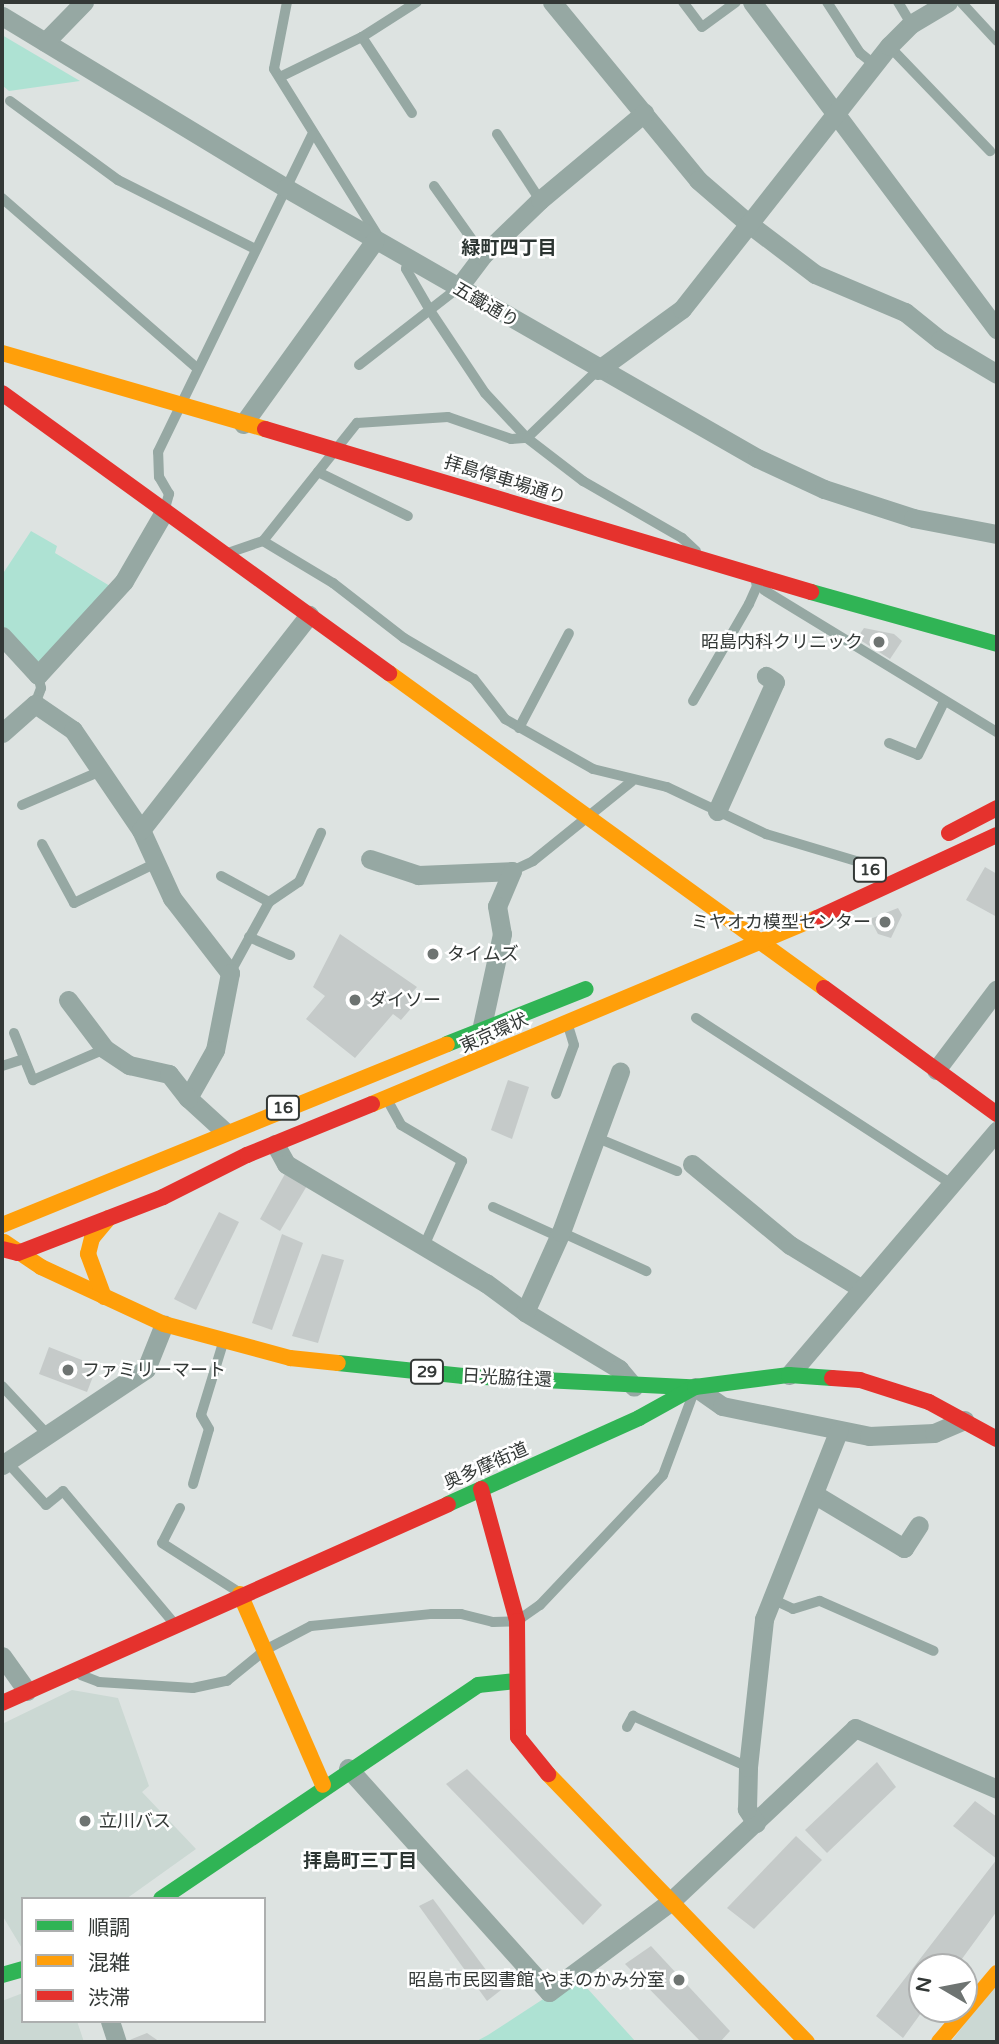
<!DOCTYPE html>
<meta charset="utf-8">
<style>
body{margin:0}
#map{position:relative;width:999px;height:2044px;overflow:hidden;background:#dde3e1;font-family:"Varela Round","Noto Sans JP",sans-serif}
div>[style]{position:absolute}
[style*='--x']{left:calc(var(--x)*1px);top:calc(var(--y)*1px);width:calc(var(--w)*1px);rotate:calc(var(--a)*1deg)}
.built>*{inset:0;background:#cbd8d3}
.green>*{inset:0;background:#aee2d3}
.building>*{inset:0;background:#c5cac9}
.lane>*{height:10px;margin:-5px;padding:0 5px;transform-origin:5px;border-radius:5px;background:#96a8a3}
.street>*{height:19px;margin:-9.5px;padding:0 9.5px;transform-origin:9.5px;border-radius:9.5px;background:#96a8a3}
.fast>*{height:16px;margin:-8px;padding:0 8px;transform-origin:8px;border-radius:8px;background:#30b455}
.slow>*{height:16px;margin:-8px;padding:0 8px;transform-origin:8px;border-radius:8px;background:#ff9f0a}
.jam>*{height:16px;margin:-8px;padding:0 8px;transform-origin:8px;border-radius:8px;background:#e5322d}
.dots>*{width:19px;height:19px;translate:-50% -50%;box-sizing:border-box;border:4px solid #fff;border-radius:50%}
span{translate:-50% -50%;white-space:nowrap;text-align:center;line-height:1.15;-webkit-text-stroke:5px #fff;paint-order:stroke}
.shield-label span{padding:2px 5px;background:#fff;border:2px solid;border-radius:5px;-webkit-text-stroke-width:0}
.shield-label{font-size:16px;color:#333836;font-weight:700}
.street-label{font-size:18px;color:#333836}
.poi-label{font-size:18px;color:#333836}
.right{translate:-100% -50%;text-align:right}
.left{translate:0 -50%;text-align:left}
.neighbourhood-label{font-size:19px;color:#2c3532;font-weight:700}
.frame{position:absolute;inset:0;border:4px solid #333836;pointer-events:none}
.legend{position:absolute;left:21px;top:1897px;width:245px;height:126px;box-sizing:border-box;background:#fff;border:2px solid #adafaf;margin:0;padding:9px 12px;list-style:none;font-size:21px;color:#333836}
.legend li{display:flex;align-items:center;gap:14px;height:35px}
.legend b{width:35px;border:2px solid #adafaf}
.north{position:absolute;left:908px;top:1953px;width:70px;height:70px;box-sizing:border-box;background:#fff;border:2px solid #adafaf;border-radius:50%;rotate:280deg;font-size:19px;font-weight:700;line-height:28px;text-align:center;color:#333836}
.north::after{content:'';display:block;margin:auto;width:24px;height:32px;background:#6e7472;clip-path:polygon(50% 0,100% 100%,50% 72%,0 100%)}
</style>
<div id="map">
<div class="built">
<div style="clip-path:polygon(72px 1690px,118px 1698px,149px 1786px,142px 1792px,196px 1849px,126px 1899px,23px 1899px,23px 1950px,2px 1915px,2px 1724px)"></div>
<div style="clip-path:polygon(997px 1981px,997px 2042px,951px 2042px)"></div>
<div style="clip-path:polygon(23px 1993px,23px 2021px,77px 2021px,84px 2042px,2px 2042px,2px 2001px)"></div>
</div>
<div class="green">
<div style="clip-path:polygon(2px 35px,80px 81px,9px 91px,2px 85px)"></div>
<div style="clip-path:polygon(31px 531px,57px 546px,55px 553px,110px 586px,44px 667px,2px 629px,2px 575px)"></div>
<div style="clip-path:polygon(577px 1977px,636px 2042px,475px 2042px,488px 2035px)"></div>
</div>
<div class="building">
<div style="clip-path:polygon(864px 628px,894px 634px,902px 641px,890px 659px,857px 638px)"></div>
<div style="clip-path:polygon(985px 867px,997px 874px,997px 917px,966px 900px)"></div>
<div style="clip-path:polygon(898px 908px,902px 915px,891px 938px,878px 934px,870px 919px)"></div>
<div style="clip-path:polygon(340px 934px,417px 987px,408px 997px,414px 1005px,401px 1020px,393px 1014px,355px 1058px,306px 1019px,325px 996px,313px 987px)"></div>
<div style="clip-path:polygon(508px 1080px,529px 1087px,512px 1139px,491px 1130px)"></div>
<div style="clip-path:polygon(286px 1172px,308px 1184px,280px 1231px,260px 1219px)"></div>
<div style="clip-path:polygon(219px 1212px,239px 1222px,196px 1310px,174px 1299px)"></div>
<div style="clip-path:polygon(282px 1234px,303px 1243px,272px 1330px,252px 1323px)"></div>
<div style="clip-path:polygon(322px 1254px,344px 1260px,318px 1343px,292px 1336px)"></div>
<div style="clip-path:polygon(49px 1347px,97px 1366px,87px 1392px,39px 1374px)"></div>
<div style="clip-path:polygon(877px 1762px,896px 1787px,827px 1853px,805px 1830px)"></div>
<div style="clip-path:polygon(467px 1769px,602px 1905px,583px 1925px,446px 1784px)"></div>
<div style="clip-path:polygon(975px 1801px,997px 1817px,997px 1911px,956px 1967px,922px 1967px,924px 2009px,903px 2038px,876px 2016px,997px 1859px,953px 1826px)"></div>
<div style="clip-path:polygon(796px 1836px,822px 1860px,754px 1929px,727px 1908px)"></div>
<div style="clip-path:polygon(433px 1899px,501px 1990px,487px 2001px,419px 1906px)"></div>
<div style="clip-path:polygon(651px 1946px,730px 2031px,720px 2042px,701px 2042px,625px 1964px)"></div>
<div style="clip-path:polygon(147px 2033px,160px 2042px,126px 2042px,132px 2039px)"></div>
</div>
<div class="lane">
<div style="--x:287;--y:2;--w:68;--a:101"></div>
<div style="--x:274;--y:69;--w:197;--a:58.1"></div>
<div style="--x:683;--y:2;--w:31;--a:53"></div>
<div style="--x:702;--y:27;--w:42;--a:-36.3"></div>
<div style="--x:827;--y:2;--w:61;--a:57.1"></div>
<div style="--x:860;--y:53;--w:19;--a:39"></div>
<div style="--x:898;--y:2;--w:26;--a:59"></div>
<div style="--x:961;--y:2;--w:53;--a:47.3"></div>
<div style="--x:362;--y:37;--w:91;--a:56.7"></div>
<div style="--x:889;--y:46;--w:146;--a:46.1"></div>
<div style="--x:280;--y:77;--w:91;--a:-26"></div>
<div style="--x:362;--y:37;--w:65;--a:-32.5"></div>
<div style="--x:10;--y:101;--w:134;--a:36.2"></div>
<div style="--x:118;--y:180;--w:153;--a:26.7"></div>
<div style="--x:497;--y:134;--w:79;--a:56.9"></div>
<div style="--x:434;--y:186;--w:85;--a:54.6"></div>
<div style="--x:2;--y:198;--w:257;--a:41.1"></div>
<div style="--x:408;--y:259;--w:10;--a:101"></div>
<div style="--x:406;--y:269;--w:50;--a:59.8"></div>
<div style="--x:431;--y:312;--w:97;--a:56.3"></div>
<div style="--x:485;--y:393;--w:62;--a:47"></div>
<div style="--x:527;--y:438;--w:71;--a:37.5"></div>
<div style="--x:583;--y:481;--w:114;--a:29.9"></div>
<div style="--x:682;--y:538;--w:19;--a:43"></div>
<div style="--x:359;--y:365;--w:125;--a:-37.9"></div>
<div style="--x:318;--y:472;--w:100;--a:26.1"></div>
<div style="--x:165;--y:508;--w:15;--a:-74"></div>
<div style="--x:169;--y:494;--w:20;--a:-120"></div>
<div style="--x:159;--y:477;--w:25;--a:-92"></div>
<div style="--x:158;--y:452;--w:352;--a:-64.1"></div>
<div style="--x:263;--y:541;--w:82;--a:31"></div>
<div style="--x:333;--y:583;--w:90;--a:37.8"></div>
<div style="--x:404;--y:638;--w:81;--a:30.4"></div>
<div style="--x:474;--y:679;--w:51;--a:52.2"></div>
<div style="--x:505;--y:719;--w:101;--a:29.6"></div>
<div style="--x:593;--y:769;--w:76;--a:13.7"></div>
<div style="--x:667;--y:787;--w:110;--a:25.4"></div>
<div style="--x:766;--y:834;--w:115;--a:16.7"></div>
<div style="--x:228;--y:553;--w:37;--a:-19"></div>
<div style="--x:263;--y:541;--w:151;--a:-51.5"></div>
<div style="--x:357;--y:423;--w:91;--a:-3.8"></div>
<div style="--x:448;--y:417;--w:67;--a:19.2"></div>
<div style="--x:511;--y:439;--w:16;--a:-4"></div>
<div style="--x:527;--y:438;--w:98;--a:-43.8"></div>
<div style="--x:764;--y:590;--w:273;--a:31.4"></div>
<div style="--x:693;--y:701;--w:112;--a:-60"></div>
<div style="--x:749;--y:604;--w:20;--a:-66"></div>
<div style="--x:757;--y:586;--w:8;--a:-104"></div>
<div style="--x:35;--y:704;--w:17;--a:-69"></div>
<div style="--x:41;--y:688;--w:13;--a:-103"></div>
<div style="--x:519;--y:728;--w:107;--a:-62.2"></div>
<div style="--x:889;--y:743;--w:31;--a:22"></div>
<div style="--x:918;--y:755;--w:59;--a:-63.9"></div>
<div style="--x:22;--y:805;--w:88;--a:-23.4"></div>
<div style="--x:42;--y:844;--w:67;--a:61.5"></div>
<div style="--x:74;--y:903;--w:89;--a:-26"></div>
<div style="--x:512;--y:871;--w:23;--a:-25"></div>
<div style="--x:533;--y:861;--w:127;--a:-38.9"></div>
<div style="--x:221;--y:876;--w:55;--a:28.4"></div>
<div style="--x:249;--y:937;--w:45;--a:23.7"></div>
<div style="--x:230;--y:973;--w:81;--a:-61.2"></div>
<div style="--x:269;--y:902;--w:36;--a:-34"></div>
<div style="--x:299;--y:882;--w:54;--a:-65.8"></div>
<div style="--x:696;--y:1018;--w:305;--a:33"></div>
<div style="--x:14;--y:1033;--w:51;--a:68"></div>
<div style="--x:33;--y:1080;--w:78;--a:-23.3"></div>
<div style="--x:2;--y:1066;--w:23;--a:-18"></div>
<div style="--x:556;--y:1094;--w:52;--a:-69.8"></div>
<div style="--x:574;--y:1045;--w:17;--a:-107"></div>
<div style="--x:389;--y:1103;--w:25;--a:61"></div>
<div style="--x:401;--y:1125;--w:71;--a:30.5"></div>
<div style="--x:462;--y:1161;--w:93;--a:114.1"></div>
<div style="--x:595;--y:1137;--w:89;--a:22.5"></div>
<div style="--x:493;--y:1207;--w:72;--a:24.4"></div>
<div style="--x:561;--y:1232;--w:94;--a:24.6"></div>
<div style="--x:2;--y:1386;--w:64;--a:46.9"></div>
<div style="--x:6;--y:1461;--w:59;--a:47.7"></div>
<div style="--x:46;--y:1505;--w:22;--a:-39"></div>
<div style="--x:63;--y:1491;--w:171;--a:50"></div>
<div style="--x:193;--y:1484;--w:57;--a:-73.8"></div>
<div style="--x:209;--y:1429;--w:16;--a:-120"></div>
<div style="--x:201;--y:1415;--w:75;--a:-73"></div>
<div style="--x:180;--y:1508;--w:39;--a:117"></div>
<div style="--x:162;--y:1543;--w:89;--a:32.6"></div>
<div style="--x:772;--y:1599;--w:23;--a:25"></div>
<div style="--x:793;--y:1609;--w:28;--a:-17"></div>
<div style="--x:820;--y:1601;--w:124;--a:23.7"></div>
<div style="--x:81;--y:1675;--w:19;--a:21"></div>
<div style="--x:99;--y:1682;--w:94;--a:3.7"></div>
<div style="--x:193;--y:1688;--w:35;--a:-12"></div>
<div style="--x:227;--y:1681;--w:49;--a:-39.2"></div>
<div style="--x:265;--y:1650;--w:52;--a:-27.6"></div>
<div style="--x:311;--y:1626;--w:122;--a:-5.7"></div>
<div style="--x:432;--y:1614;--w:29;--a:0"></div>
<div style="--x:461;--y:1614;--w:33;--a:14"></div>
<div style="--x:493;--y:1622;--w:24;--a:-2"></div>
<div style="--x:517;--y:1621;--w:28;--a:-35"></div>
<div style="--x:540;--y:1605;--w:179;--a:-46.6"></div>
<div style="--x:663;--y:1475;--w:83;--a:-69.6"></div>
<div style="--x:627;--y:1727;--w:13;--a:-61"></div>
<div style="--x:633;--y:1716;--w:126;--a:23.9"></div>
</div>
<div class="street">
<div style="--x:552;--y:2;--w:230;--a:50.6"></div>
<div style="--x:698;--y:180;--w:67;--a:40.8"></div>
<div style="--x:749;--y:224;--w:83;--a:37.1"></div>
<div style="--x:815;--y:274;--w:98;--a:22.9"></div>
<div style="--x:905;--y:312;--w:45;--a:38.7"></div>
<div style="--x:940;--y:340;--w:66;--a:30.8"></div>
<div style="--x:752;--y:2;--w:409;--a:53.2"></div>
<div style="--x:2;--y:16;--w:332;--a:31.2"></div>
<div style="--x:286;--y:188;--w:543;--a:29.82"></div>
<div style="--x:757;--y:458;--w:74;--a:24.8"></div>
<div style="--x:824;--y:489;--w:94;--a:18"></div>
<div style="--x:913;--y:518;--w:86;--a:10.8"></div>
<div style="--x:45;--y:42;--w:56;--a:-45.7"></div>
<div style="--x:458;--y:288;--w:41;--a:-52.9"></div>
<div style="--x:483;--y:255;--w:79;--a:-44"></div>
<div style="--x:540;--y:200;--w:136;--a:-39.9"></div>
<div style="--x:598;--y:370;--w:104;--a:-36"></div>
<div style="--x:682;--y:309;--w:335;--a:-51.8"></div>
<div style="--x:889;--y:46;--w:31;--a:-45"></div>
<div style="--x:911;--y:24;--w:43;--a:-30.7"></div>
<div style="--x:243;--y:424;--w:226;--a:-54.3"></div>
<div style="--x:2;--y:636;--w:53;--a:47.3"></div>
<div style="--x:38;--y:675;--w:127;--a:-47.5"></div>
<div style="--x:124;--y:581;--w:80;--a:-59.9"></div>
<div style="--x:2;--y:733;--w:44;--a:-41.3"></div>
<div style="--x:35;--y:704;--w:46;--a:34.4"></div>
<div style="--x:73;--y:730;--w:121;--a:55.8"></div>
<div style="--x:141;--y:830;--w:75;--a:65.5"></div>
<div style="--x:172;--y:898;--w:95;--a:52.3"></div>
<div style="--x:230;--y:973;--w:78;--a:101"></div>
<div style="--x:215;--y:1050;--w:55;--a:119.4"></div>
<div style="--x:188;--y:1098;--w:49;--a:42.5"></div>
<div style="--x:717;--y:811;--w:141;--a:-65.8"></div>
<div style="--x:775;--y:682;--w:11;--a:-146"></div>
<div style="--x:141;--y:830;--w:273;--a:-52"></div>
<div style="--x:370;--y:859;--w:51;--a:18.4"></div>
<div style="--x:418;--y:875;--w:94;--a:-2.4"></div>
<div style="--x:512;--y:871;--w:38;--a:113"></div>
<div style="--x:497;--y:906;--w:28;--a:80"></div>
<div style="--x:502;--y:934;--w:98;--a:102.3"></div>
<div style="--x:68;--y:1000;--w:61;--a:52.9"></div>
<div style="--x:105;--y:1049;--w:29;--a:34"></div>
<div style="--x:129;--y:1065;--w:41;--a:12.7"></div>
<div style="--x:169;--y:1074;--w:31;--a:52"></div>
<div style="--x:936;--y:1070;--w:101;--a:-53"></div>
<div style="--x:275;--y:1144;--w:23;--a:61"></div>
<div style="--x:286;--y:1164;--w:233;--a:30.8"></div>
<div style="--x:486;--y:1283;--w:49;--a:36.6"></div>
<div style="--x:525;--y:1312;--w:110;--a:31.2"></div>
<div style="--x:619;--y:1369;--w:23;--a:50"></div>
<div style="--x:692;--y:1164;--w:127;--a:39.6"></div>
<div style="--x:790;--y:1245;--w:84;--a:31.4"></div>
<div style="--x:525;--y:1312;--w:88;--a:-65.8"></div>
<div style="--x:561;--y:1232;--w:171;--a:-69.8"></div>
<div style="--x:789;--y:1375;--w:321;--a:-49.6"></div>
<div style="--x:695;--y:1387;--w:33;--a:35"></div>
<div style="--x:722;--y:1406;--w:150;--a:11.5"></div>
<div style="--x:869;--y:1436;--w:65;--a:-2.6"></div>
<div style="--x:934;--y:1433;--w:33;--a:-23"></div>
<div style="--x:2;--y:1465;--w:173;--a:-33.7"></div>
<div style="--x:146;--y:1369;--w:48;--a:-68.2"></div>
<div style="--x:814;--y:1494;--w:105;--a:31"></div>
<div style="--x:904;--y:1548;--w:27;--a:-57"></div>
<div style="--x:2;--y:1656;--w:43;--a:54.5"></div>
<div style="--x:348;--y:1768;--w:301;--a:48.1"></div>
<div style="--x:549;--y:1992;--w:151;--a:-36.6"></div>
<div style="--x:670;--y:1902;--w:254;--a:-43.2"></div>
<div style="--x:855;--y:1728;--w:155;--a:23.2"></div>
<div style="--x:756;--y:1823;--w:17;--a:-123"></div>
<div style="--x:747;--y:1809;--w:42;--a:-88.6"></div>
<div style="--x:748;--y:1767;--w:149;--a:-83.8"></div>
<div style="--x:764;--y:1619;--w:203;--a:-68.4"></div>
<div style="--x:110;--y:2021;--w:22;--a:72"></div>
</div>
<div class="fast">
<div style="--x:811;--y:592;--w:193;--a:15.6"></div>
<div style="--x:447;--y:1044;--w:149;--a:-21.6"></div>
<div style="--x:338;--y:1363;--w:126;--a:5.9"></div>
<div style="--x:463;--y:1376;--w:228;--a:2.8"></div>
<div style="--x:448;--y:1504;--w:209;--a:-24.2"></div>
<div style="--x:639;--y:1418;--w:64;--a:-29"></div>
<div style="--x:695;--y:1387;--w:95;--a:-7.3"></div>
<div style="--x:789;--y:1375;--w:43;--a:4"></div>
<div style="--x:161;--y:1899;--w:382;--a:-34"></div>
<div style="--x:478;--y:1685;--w:37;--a:-6"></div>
<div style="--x:2;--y:1975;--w:22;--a:-16"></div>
</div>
<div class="slow">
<div style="--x:2;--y:353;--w:274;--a:16.1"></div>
<div style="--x:389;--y:673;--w:537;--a:35.91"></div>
<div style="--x:372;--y:1104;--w:482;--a:-22.7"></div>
<div style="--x:2;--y:1225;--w:480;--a:-22.1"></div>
<div style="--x:4;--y:1242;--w:45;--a:34"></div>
<div style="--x:41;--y:1267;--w:136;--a:24.9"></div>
<div style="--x:164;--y:1324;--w:131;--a:15.1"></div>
<div style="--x:290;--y:1358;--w:48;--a:5.9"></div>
<div style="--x:104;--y:1297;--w:46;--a:-110.4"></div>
<div style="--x:88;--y:1254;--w:16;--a:-76"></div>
<div style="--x:92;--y:1238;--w:26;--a:-50"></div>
<div style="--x:240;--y:1594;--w:208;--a:66.5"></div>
<div style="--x:548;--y:1774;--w:373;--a:46"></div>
<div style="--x:939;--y:2042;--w:90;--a:-50"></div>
</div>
<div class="jam">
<div style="--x:2;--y:393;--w:478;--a:35.9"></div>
<div style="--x:265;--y:429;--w:570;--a:16.62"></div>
<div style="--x:949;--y:833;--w:54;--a:-27.5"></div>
<div style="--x:817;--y:918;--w:198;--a:-24.8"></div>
<div style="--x:824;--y:988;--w:214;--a:36.1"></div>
<div style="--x:2;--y:1249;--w:16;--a:14"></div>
<div style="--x:18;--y:1253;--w:155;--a:-21.1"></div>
<div style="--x:163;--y:1197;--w:94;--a:-26.6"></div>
<div style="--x:247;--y:1155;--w:135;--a:-22.2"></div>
<div style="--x:832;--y:1378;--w:28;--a:4"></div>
<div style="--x:860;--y:1380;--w:72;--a:17.7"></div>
<div style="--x:929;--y:1402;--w:77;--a:28.6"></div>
<div style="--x:481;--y:1489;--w:137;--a:74.7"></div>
<div style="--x:517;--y:1621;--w:116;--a:89.5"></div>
<div style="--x:518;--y:1737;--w:48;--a:51"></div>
<div style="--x:2;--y:1703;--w:488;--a:-24"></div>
</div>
<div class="dots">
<div style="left:879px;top:642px;background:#6e7472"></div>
<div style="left:885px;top:922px;background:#6e7472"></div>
<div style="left:433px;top:954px;background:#6e7472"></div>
<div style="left:355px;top:1000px;background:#6e7472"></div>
<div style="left:68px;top:1370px;background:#6e7472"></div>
<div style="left:85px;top:1821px;background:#6e7472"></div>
<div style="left:679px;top:1980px;background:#6e7472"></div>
</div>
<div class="shield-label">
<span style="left:870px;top:870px">16</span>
<span style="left:283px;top:1108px">16</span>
<span style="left:427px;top:1372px">29</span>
</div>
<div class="street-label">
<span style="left:486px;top:305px;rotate:30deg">五鐵通り</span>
<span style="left:505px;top:480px;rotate:17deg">拝島停車場通り</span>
<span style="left:494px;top:1033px;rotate:-24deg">東京環状</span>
<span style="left:507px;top:1378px;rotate:3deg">日光脇往還</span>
<span style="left:486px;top:1466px;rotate:-24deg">奥多摩街道</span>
</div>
<div class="poi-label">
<span class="right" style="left:863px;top:642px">昭島内科クリニック</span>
<span class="right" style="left:871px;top:922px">ミヤオカ模型センター</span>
<span class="left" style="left:447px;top:954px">タイムズ</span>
<span class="left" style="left:369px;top:1000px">ダイソー</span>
<span class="left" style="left:82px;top:1370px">ファミリーマート</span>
<span class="left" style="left:99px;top:1821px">立川バス</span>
<span class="right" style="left:665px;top:1980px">昭島市民図書館 やまのかみ分室</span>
</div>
<div class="neighbourhood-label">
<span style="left:509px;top:249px">緑町四丁目</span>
<span style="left:360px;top:1862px">拝島町三丁目</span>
</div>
<div class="frame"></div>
<ul class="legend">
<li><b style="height:9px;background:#30b455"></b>順調</li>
<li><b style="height:9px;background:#ff9f0a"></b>混雑</li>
<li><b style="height:9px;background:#e5322d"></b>渋滞</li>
</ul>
<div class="north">N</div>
</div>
